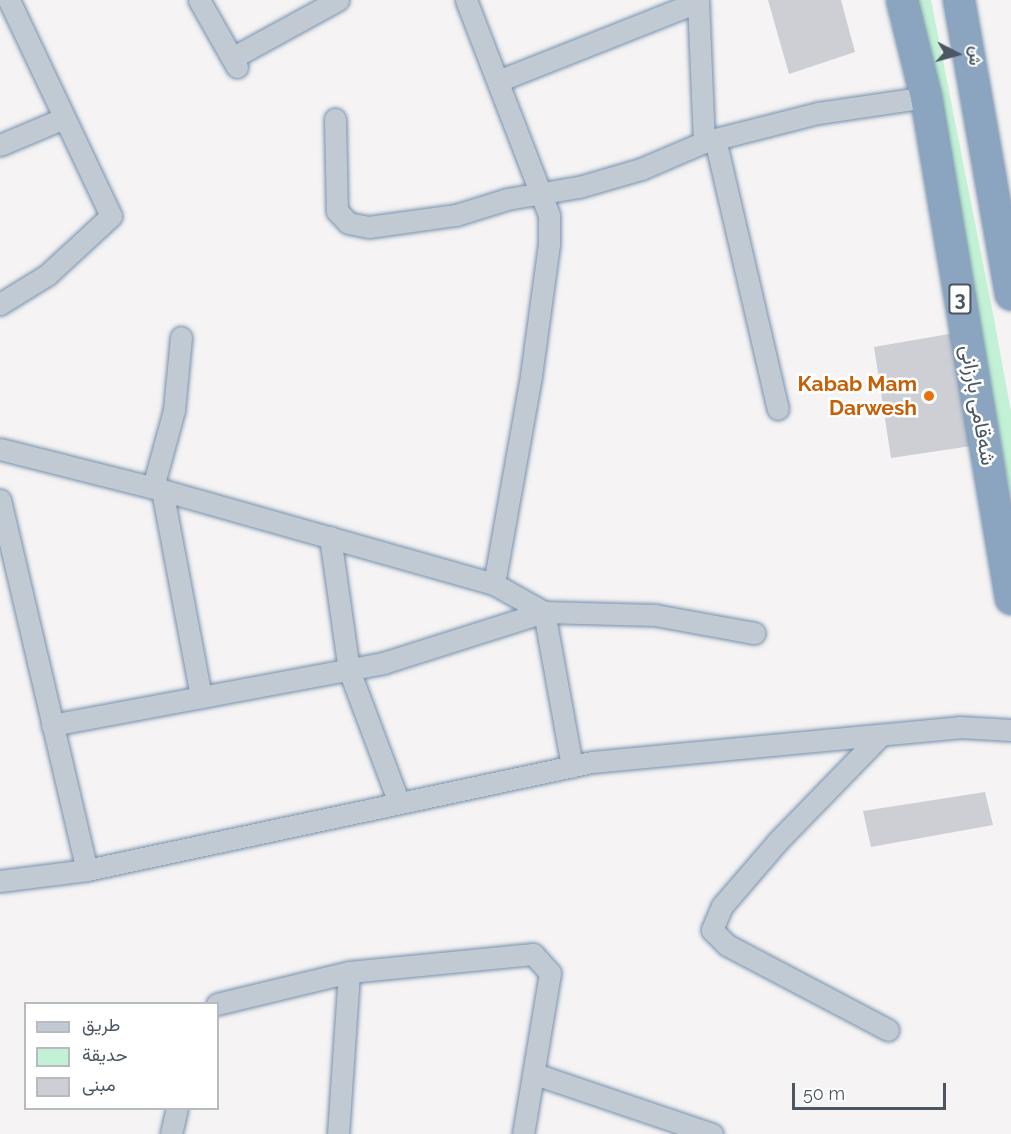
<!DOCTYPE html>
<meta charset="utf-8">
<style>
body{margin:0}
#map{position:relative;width:1011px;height:1134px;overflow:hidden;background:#f5f3f3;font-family:Raleway,Vazirmatn,sans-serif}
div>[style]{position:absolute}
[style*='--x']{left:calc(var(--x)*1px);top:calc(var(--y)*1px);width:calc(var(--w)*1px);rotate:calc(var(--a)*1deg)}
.green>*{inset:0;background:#c3f1d5}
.building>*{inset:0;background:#cdcfd5}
.roads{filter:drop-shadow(0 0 2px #7690ad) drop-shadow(0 0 2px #7690ad)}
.minor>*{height:21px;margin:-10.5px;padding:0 10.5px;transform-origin:10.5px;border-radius:10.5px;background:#c1cad2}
.highway>*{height:30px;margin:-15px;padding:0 15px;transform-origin:15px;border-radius:15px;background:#8ba5c1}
.dots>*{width:16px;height:16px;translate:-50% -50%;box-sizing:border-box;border:3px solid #fff;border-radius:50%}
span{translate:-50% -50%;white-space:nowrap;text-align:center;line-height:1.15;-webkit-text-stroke:5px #fff;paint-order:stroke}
.shield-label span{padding:2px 4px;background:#fff;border:2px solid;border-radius:4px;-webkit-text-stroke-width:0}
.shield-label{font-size:20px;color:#4a5661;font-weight:700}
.food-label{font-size:21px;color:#c56008;font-weight:700}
.right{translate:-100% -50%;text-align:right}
.street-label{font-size:21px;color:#4a5661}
.legend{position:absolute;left:24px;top:1002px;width:195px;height:108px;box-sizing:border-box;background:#fff;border:2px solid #b7bbc0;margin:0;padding:8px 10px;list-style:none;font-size:18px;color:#4a5661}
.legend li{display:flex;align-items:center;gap:12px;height:30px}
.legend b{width:30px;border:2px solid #b7bbc0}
.north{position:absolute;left:927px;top:24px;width:60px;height:60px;-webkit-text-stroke:4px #fff;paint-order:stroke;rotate:96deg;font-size:16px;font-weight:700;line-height:24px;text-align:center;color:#4a5661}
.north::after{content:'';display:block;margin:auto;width:21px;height:27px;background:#4a5661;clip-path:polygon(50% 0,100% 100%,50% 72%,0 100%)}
.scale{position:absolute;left:792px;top:1083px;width:154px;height:27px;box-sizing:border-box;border:3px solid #4a5661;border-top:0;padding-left:8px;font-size:18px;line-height:21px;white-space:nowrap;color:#4a5661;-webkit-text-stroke:4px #fff;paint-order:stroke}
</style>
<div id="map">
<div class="green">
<div style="clip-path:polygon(915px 0,931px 0,994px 319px,1011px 412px,1011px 496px)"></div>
</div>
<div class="building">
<div style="clip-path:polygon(768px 0,841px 0,855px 52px,789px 74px)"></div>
<div style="clip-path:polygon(966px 331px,985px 444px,891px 458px,874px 347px)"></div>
<div style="clip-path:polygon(985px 792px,993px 825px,871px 847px,863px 811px)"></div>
</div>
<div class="roads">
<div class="minor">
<div style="--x:199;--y:0;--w:77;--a:60.4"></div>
<div style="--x:466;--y:0;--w:230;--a:68.9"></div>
<div style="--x:549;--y:215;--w:29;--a:90"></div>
<div style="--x:549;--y:244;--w:133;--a:97.8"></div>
<div style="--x:531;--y:376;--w:211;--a:100.1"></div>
<div style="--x:698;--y:0;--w:142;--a:87.6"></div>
<div style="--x:232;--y:58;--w:121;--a:-28.7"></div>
<div style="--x:498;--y:81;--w:215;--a:-21.6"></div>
<div style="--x:335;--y:119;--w:92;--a:88.8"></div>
<div style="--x:337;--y:211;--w:16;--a:47"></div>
<div style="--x:348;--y:223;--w:21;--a:11"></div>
<div style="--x:369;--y:227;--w:88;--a:-7.9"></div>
<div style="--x:456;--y:215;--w:53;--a:-17.4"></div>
<div style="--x:507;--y:199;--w:73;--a:-9.5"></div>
<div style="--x:579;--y:187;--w:65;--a:-16.2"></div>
<div style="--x:641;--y:169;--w:69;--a:-23.2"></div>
<div style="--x:704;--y:142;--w:118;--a:-14.3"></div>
<div style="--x:818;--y:113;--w:109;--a:-8.4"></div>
<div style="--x:715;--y:139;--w:277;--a:76.9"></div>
<div style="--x:0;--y:145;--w:69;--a:-22.9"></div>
<div style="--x:0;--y:304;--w:55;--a:-31.7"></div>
<div style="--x:47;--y:275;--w:87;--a:-42.7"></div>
<div style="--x:111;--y:216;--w:239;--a:-115.3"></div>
<div style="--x:0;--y:449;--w:167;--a:14.2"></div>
<div style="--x:162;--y:490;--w:345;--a:15.8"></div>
<div style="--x:494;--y:584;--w:57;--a:29.2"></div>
<div style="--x:544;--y:612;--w:111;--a:1.5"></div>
<div style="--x:655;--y:615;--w:101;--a:10.3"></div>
<div style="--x:153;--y:487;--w:80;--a:-74.7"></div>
<div style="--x:174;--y:410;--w:73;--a:-84.5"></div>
<div style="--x:162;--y:490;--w:211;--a:79.3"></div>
<div style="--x:0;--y:500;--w:380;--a:76.8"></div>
<div style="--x:330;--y:537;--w:134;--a:81.9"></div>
<div style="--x:349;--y:670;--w:142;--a:69.4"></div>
<div style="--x:52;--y:725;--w:337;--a:-10.6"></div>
<div style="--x:383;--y:663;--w:169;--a:-17.6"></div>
<div style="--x:544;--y:612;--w:157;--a:79.7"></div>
<div style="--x:879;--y:737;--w:145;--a:134.2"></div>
<div style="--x:778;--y:841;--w:86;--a:130.7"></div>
<div style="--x:722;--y:906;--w:26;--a:113"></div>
<div style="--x:712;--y:930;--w:21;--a:45"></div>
<div style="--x:727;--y:945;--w:182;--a:27.8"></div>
<div style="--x:0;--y:881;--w:88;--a:-7.2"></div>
<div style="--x:87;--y:870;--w:516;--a:-12.07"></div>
<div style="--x:592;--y:762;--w:369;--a:-5.4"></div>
<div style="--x:959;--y:727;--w:52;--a:3.3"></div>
<div style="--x:217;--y:1004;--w:136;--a:-13.6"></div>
<div style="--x:349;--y:972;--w:185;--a:-5.6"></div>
<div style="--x:533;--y:954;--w:25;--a:48"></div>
<div style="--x:550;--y:973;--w:163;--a:99.5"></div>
<div style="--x:535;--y:1074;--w:187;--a:18.7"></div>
<div style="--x:171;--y:1134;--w:27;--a:-77"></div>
<div style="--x:338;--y:1134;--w:162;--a:-86.1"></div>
</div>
<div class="highway">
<div style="--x:902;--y:0;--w:100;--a:76.1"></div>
<div style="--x:926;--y:97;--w:509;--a:80.39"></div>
<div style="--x:959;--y:0;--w:299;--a:80"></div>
</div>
</div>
<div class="dots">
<div style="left:929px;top:396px;background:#e8710a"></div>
</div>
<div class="shield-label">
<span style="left:960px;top:299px">3</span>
</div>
<div class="food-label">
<span class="right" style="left:917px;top:396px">Kabab Mam<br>Darwesh</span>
</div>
<div class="street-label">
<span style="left:978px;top:405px;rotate:80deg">شەقامی بارزانی</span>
</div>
<ul class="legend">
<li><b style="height:8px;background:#c1cad2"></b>طريق</li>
<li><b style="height:16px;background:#c3f1d5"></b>حديقة</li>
<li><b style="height:16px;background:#cdcfd5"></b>مبنى</li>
</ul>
<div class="north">ش</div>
<div class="scale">50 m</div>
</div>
